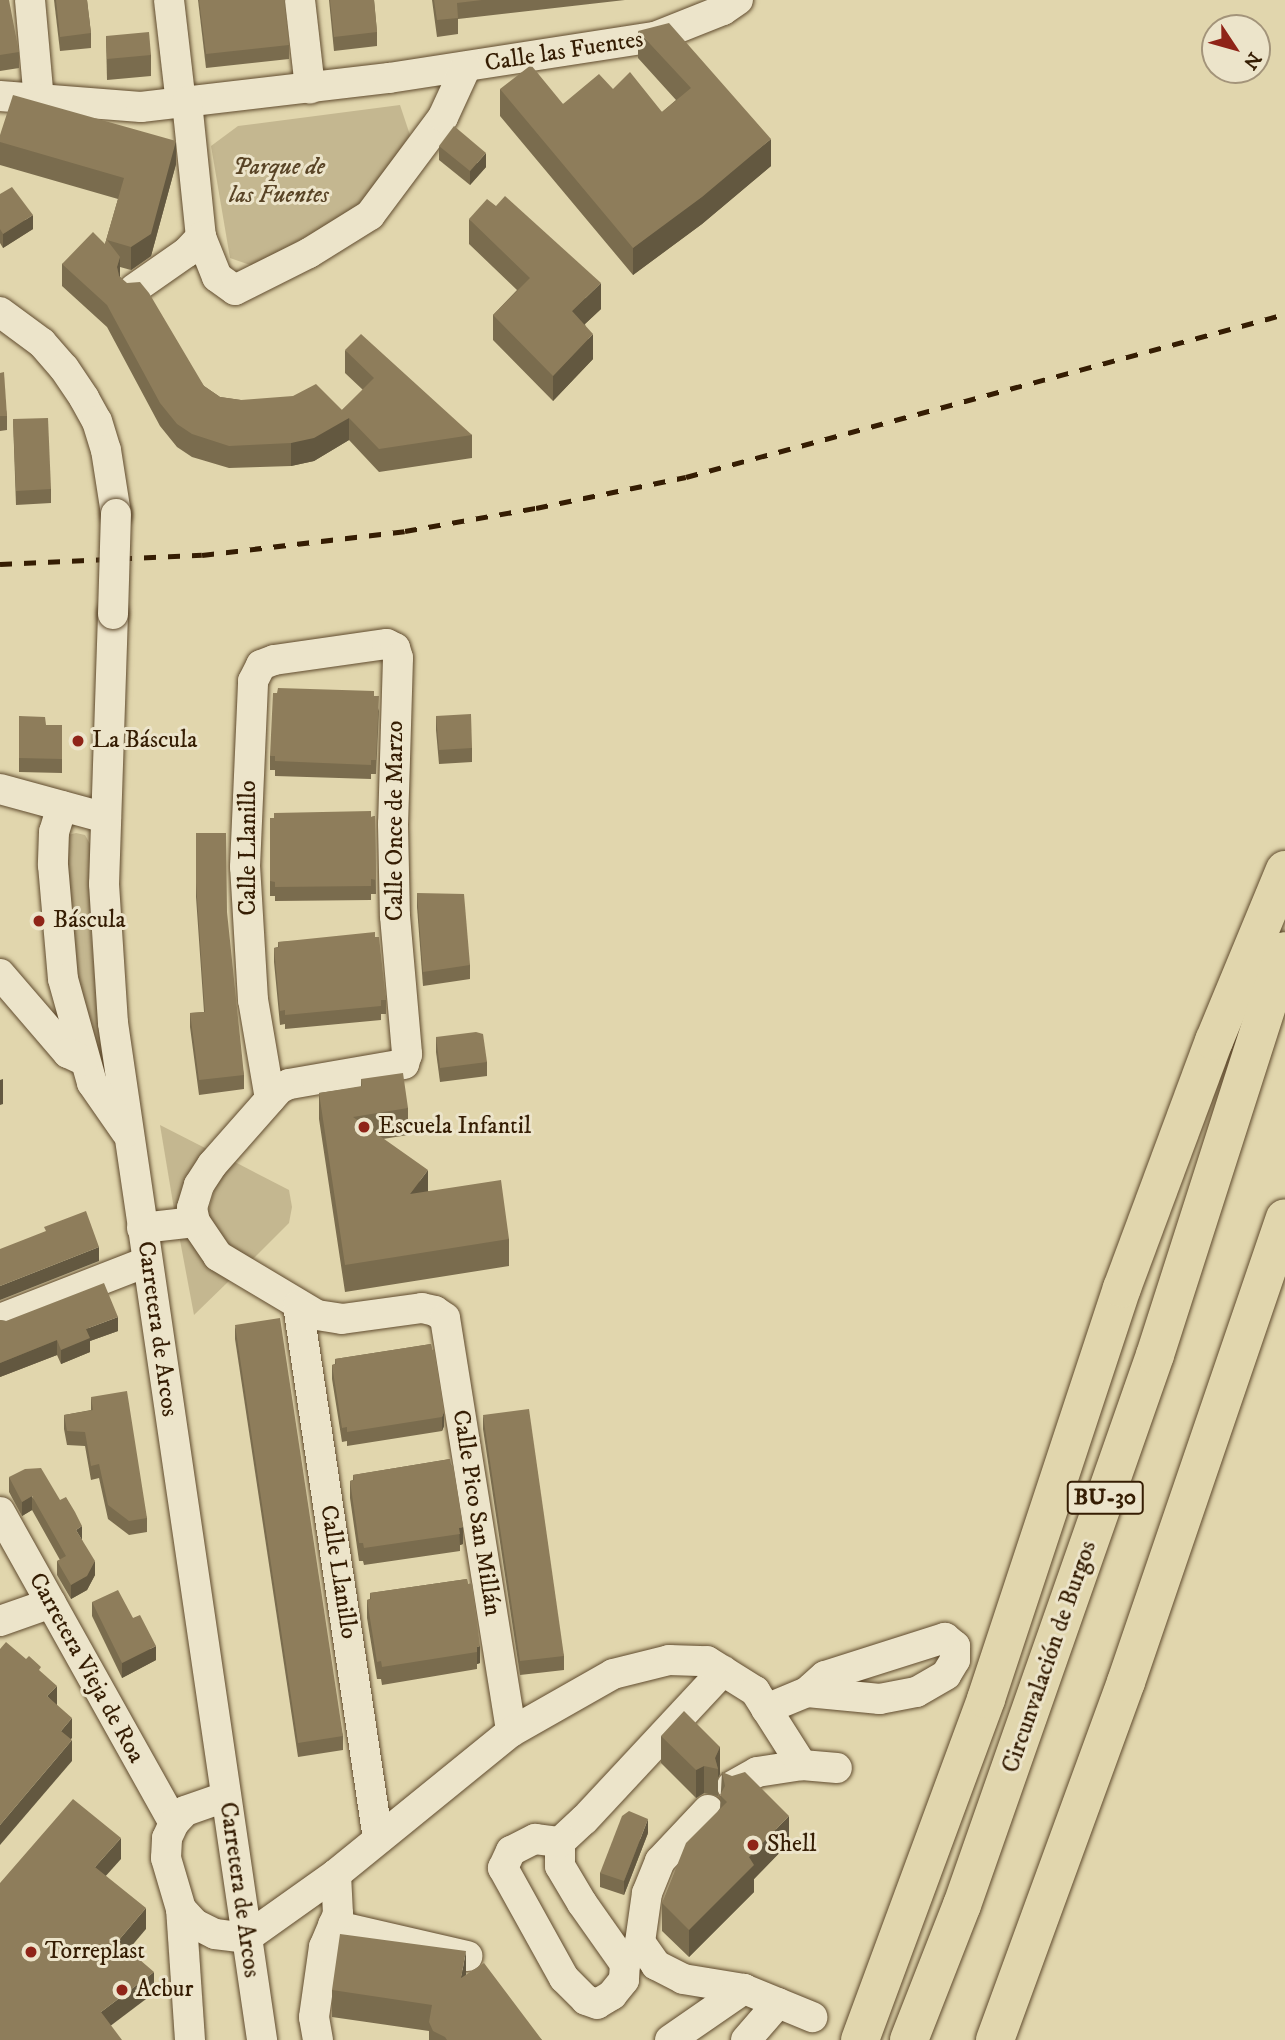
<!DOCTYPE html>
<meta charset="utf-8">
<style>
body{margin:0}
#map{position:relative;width:1285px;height:2040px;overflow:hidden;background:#e1d6ad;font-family:"IM FELL DW Pica",serif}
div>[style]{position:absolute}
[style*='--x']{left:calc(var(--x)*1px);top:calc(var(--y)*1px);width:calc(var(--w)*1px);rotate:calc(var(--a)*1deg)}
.green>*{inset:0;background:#c4b790}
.roads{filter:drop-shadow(0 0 2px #604b2e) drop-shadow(0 0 2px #604b2e)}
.minor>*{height:30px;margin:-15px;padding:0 15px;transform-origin:15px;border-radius:15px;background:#ece4ca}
.highway>*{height:38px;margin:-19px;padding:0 19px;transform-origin:19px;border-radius:19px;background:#e1d6ad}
.rail>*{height:5px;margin-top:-2.5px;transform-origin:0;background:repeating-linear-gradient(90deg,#351d03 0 12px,transparent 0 24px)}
.bridges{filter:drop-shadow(0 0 2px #604b2e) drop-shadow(0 0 2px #604b2e)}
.minor-bridge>*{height:30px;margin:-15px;padding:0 15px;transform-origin:15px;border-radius:15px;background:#ece4ca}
.wall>*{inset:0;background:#7a6c4e}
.shaded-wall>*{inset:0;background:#635840}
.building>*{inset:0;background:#8e7d5b}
.dots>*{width:19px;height:19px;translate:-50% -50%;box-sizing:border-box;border:4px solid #ece4ca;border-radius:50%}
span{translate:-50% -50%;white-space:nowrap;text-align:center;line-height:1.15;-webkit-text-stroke:6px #ece4ca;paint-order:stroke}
.shield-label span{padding:2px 5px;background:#ece4ca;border:2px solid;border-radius:5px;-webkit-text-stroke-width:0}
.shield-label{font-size:23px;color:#351d03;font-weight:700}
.street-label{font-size:24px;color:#351d03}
.park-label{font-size:24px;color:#594426;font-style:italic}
.poi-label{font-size:24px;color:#351d03}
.left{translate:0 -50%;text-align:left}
.north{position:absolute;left:1201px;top:14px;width:70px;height:70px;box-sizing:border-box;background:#ece4ca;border:2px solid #a3947a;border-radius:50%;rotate:126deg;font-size:19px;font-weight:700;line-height:28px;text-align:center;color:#351d03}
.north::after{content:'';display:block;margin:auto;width:24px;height:32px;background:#8f2418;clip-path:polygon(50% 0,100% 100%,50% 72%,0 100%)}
</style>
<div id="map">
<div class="green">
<div style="clip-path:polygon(400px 105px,410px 135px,363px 205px,253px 266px,230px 258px,211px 146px,238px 126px)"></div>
<div style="clip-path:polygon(76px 833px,85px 835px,90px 844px,90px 923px,104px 1078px,93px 1065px,61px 883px,68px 835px)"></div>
<div style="clip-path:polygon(160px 1125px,209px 1150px,180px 1204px,174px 1209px)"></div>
<div style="clip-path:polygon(233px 1161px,289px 1190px,292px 1207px,289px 1223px,248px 1264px,225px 1247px,214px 1231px,208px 1212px,217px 1181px)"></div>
<div style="clip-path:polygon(179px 1235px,187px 1236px,231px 1279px,194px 1315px)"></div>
</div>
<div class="roads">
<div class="minor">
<div style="--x:30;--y:0;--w:100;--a:84.9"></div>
<div style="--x:169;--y:0;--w:104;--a:83.4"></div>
<div style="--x:300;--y:0;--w:89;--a:83.5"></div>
<div style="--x:0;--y:96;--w:141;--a:4.5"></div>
<div style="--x:141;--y:107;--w:250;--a:-6.7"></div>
<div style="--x:389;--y:78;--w:269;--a:-8.8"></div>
<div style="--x:655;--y:37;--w:73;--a:-21.7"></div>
<div style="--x:723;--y:10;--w:18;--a:-34"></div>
<div style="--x:187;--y:102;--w:136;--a:84.1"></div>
<div style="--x:201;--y:237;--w:43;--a:68.2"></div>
<div style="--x:217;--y:277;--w:22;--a:36"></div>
<div style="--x:235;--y:290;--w:83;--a:-26.6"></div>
<div style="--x:309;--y:253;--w:72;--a:-31.9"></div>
<div style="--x:370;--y:215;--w:122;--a:-53.3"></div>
<div style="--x:443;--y:117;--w:55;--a:-65.3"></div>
<div style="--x:134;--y:289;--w:65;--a:-34.9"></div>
<div style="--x:187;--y:252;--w:21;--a:-47"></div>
<div style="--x:0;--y:312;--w:52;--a:36.4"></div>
<div style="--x:42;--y:343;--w:33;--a:49"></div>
<div style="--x:64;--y:368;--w:36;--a:56"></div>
<div style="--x:84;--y:398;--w:26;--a:61"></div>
<div style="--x:97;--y:421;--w:30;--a:73"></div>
<div style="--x:106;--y:450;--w:65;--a:81.1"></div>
<div style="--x:113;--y:614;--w:270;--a:91.9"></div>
<div style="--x:104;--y:884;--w:139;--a:86.3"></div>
<div style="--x:113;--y:1023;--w:1028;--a:81.66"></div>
<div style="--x:0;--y:789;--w:110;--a:15.3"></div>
<div style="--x:62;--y:806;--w:27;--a:107"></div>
<div style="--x:54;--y:832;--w:33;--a:92"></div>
<div style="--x:53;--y:865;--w:114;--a:85"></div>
<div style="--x:63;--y:979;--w:108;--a:74.4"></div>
<div style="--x:92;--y:1083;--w:60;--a:55.2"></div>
<div style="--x:0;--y:974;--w:104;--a:49.3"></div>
<div style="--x:68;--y:1053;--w:17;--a:25"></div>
<div style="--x:270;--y:1099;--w:100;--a:-99.7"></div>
<div style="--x:253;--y:1000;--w:133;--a:-93.4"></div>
<div style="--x:245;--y:867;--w:186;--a:-87.5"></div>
<div style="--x:253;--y:681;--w:18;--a:-63"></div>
<div style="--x:261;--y:665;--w:14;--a:-21"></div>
<div style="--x:274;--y:660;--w:114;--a:-8.1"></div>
<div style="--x:387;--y:644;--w:9;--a:27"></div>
<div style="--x:395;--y:648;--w:10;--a:73"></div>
<div style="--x:398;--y:658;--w:166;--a:91.7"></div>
<div style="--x:393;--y:824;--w:92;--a:88.8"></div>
<div style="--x:395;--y:916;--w:139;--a:85"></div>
<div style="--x:407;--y:1054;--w:10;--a:107"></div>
<div style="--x:404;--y:1064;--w:117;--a:170.1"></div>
<div style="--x:289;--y:1084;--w:11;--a:153"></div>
<div style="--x:279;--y:1089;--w:101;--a:131.4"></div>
<div style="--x:212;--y:1165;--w:24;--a:123"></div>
<div style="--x:199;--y:1185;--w:24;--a:107"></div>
<div style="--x:192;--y:1208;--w:14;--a:78"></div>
<div style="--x:195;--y:1222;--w:41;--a:55.9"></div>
<div style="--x:218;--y:1256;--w:115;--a:30.8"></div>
<div style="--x:317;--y:1315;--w:25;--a:9"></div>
<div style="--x:342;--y:1319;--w:81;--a:-7.8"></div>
<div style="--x:422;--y:1308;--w:13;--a:13"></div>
<div style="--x:435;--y:1311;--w:12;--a:35"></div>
<div style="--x:445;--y:1318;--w:419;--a:80.9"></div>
<div style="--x:142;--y:1228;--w:53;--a:-6.5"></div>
<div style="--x:298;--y:1305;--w:540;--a:81.48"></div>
<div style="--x:0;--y:1319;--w:157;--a:-21.3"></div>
<div style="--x:0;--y:1512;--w:356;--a:60.8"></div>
<div style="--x:0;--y:1621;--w:54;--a:-19.4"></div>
<div style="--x:766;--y:1709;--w:44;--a:-22.5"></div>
<div style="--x:807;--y:1692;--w:24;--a:-42"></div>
<div style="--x:825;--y:1676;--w:126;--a:-17.6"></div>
<div style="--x:945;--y:1638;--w:13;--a:39"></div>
<div style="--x:955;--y:1646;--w:14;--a:90"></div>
<div style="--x:955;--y:1660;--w:17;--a:121"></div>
<div style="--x:946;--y:1675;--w:34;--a:150"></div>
<div style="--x:916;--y:1692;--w:37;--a:169"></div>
<div style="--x:880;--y:1699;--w:73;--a:-174.5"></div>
<div style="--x:732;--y:1786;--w:29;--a:-29"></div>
<div style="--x:757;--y:1772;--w:46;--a:-8.8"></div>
<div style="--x:802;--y:1765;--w:35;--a:5"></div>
<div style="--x:708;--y:1810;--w:70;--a:133.3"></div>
<div style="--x:660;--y:1861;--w:35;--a:112"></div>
<div style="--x:647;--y:1893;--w:49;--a:98.1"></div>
<div style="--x:640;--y:1942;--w:28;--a:55"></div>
<div style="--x:656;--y:1965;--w:30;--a:27"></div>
<div style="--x:683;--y:1979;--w:62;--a:9.3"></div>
<div style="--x:744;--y:1989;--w:74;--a:22.4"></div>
<div style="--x:560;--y:1842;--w:24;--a:90"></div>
<div style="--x:560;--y:1866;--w:43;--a:59.3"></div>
<div style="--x:582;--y:1903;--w:75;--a:54.8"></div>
<div style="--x:625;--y:1964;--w:16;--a:94"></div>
<div style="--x:624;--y:1980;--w:19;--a:129"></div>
<div style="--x:612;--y:1995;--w:17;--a:149"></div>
<div style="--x:597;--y:2004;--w:12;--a:-160"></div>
<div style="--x:586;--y:2000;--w:31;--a:-135"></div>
<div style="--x:564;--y:1978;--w:126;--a:-119"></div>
<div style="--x:503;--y:1868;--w:19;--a:-65"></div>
<div style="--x:511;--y:1851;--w:27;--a:-27"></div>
<div style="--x:535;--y:1839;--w:25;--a:7"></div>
<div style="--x:560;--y:1842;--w:33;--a:-43"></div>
<div style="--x:584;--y:1820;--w:204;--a:-47"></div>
<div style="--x:181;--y:1909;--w:21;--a:47"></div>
<div style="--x:195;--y:1924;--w:22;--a:27"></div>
<div style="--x:215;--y:1934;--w:31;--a:7"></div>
<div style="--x:333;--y:1925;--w:138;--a:13"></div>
<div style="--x:246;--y:1938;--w:110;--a:-35.4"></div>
<div style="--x:336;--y:1874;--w:225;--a:-39.1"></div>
<div style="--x:511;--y:1732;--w:117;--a:-29.6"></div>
<div style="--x:613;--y:1674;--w:58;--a:-14"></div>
<div style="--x:669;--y:1660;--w:38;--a:2"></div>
<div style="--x:707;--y:1661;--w:57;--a:32"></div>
<div style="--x:755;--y:1691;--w:88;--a:57.6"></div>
<div style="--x:190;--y:2040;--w:131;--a:-93.9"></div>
<div style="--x:181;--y:1909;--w:53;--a:-106.4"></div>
<div style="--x:166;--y:1858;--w:20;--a:-87"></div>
<div style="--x:167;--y:1838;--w:17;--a:-65"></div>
<div style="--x:174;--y:1823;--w:16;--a:-47"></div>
<div style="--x:185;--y:1811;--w:42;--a:-19.3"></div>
<div style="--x:318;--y:2040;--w:23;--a:-100"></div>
<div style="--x:314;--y:2017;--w:71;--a:-81.9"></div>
<div style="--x:324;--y:1947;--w:36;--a:-67"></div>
<div style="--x:338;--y:1914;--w:40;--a:-92.9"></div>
<div style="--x:670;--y:2040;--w:90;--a:-34.6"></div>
<div style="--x:746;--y:2040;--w:49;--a:-49.1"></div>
</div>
<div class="highway">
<div style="--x:860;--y:2040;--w:364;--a:-69.7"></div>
<div style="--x:986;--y:1699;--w:433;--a:-71.7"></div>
<div style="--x:1122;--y:1288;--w:264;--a:-69.6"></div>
<div style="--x:1214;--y:1041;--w:185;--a:-67.5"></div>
<div style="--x:909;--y:2040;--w:145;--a:-68.6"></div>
<div style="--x:962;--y:1905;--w:583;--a:-70.66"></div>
<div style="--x:1155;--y:1355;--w:424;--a:-72.2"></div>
<div style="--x:995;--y:2040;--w:381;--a:-69.9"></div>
<div style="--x:1126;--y:1682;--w:490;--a:-71.1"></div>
</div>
</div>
<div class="rail">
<div style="--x:0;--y:564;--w:202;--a:-2.6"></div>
<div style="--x:202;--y:555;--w:204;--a:-6.7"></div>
<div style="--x:405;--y:531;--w:133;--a:-10"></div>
<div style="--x:536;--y:508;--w:153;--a:-11.7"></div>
<div style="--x:686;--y:477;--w:621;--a:-15.22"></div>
</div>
<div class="bridges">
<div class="minor-bridge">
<div style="--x:113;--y:614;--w:100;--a:-88.3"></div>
</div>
</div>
<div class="wall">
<div style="clip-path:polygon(0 0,19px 52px,19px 68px,0 71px)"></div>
<div style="clip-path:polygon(54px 0,87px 0,91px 33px,91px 48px,60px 51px)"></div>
<div style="clip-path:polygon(198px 0,284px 0,289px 45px,289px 59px,206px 68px)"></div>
<div style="clip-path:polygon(329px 0,374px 0,377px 32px,377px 46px,334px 51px)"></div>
<div style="clip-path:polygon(432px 0,625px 0,458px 19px,458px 34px,437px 37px)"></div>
<div style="clip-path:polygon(638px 31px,771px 166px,702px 224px,633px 275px,500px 116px,500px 89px,563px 104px,613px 89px,662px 112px,676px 100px,638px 58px)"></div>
<div style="clip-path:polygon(106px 36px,151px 55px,151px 76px,107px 80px)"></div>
<div style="clip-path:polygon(0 135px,176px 164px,151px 256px,131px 270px,120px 267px,120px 277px,204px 386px,220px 397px,241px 400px,342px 410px,363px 390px,345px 373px,345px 350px,472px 435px,472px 458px,379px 472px,349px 440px,314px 461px,291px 466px,229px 468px,192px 457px,177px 447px,160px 426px,107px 327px,62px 286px,62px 264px,105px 244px,118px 199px,0 165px)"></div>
<div style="clip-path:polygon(439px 146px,486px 167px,470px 185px,439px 160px)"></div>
<div style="clip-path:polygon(0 194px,33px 229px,3px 248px,0 243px)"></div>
<div style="clip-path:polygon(469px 219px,601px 309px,585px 324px,593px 359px,553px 401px,493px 340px,493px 315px,517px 290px,469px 244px)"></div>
<div style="clip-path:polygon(0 373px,7px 416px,7px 430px,0 431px)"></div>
<div style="clip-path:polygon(13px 419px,51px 489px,51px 503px,16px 505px)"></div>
<div style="clip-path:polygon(374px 696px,379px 711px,376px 774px,371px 774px,371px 779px,275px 776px,275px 770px,270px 770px,270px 756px)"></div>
<div style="clip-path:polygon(19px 716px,46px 725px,62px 725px,62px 773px,19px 772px)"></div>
<div style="clip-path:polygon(436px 716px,472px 748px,472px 762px,439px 764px,436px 730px)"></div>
<div style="clip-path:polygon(375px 816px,376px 894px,371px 894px,371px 900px,275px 901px,275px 896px,270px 896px,270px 865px,371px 817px)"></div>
<div style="clip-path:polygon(196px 833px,244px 1075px,244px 1089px,199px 1095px,190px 1027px,190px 1013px,204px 1012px,196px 897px)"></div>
<div style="clip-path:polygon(417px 893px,470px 965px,470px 979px,423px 986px,417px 907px)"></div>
<div style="clip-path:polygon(375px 937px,386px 1000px,386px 1014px,381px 1014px,381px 1020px,285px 1029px,285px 1024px,280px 1025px,274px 962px,274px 948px,278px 947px,278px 942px)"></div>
<div style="clip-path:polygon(436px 1037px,487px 1062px,487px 1076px,440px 1082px,436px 1052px)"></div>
<div style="clip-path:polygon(361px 1079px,408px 1108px,408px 1135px,383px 1139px,428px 1191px,509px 1239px,509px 1266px,345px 1292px,319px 1119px,319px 1093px,361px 1087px)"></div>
<div style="clip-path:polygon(0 1320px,6px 1321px,118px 1331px,90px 1341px,90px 1352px,61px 1364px,57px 1355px,0 1377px)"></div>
<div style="clip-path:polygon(235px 1325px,343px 1736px,343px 1750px,298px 1757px,235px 1339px)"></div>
<div style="clip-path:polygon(431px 1344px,444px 1426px,442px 1431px,347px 1446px,347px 1441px,342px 1442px,332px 1379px,332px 1365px,335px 1364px,335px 1359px)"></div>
<div style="clip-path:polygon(91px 1397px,147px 1518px,147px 1532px,129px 1535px,108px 1519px,99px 1478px,91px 1480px,85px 1446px,67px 1445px,64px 1429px,64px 1415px,91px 1410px)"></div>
<div style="clip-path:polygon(483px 1415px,564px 1656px,564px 1670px,520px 1675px,483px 1429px)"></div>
<div style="clip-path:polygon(450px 1459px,463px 1544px,460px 1545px,460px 1551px,364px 1565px,363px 1561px,359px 1561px,350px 1498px,350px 1481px,353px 1480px,353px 1475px)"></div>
<div style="clip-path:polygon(9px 1477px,82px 1540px,95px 1575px,87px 1590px,71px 1599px,57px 1575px,57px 1561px,60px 1560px,32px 1510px,22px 1516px,9px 1492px)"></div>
<div style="clip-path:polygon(467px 1579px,480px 1663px,477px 1664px,477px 1669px,382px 1685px,381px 1679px,377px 1679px,367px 1618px,367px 1600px,370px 1599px,370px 1593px)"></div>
<div style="clip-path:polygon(92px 1602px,133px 1618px,156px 1660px,122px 1678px,92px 1616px)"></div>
<div style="clip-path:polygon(661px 1736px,720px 1747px,720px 1774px,718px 1778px,718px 1796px,704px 1793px,696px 1798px,661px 1763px)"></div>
<div style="clip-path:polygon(722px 1772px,789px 1843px,754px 1879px,754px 1892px,689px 1957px,662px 1931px,662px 1903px,720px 1808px)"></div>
<div style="clip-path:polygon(648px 1833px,624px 1895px,600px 1887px,600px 1873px)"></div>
<div style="clip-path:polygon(466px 1975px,542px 2040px,429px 2040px,429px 2031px,332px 2017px,332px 1990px)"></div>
</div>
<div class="shaded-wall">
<div style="clip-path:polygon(771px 139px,771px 166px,702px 224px,633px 275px,633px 248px)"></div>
<div style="clip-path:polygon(176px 141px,176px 164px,151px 256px,131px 270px,131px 247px)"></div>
<div style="clip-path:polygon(486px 153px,486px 167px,470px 185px,470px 171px)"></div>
<div style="clip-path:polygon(33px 215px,33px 229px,3px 248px,3px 234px)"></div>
<div style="clip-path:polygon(120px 257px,120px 279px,117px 267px)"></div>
<div style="clip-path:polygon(601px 283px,601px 309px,572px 336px,572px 311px)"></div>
<div style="clip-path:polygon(593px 334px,593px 359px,553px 401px,553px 376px)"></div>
<div style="clip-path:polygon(349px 418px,349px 440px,314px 461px,291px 466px,291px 443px)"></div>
<div style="clip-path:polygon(3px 1079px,3px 1104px,0 1105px,0 1080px)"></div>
<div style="clip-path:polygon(428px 1170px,428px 1196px,410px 1194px)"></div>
<div style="clip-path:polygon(99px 1247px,99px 1261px,0 1300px,0 1286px)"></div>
<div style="clip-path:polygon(118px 1317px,118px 1331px,90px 1341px,90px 1352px,61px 1364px,61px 1350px,86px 1329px)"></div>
<div style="clip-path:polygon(57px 1340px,57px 1355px,0 1377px,0 1363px)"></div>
<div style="clip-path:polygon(444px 1412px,444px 1426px,442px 1431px,442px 1417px)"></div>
<div style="clip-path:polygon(32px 1496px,32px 1510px,22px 1516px,22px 1502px)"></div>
<div style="clip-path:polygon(82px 1526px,82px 1540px,76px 1530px)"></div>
<div style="clip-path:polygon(463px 1527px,463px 1544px,460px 1545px,459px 1528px)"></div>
<div style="clip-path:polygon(95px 1561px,95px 1575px,87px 1590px,71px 1599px,71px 1585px)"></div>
<div style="clip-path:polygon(156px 1646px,156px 1660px,122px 1678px,122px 1663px)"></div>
<div style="clip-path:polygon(480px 1646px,480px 1663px,477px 1664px,477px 1647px)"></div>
<div style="clip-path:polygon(57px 1686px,57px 1707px,47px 1696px)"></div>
<div style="clip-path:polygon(72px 1718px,72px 1738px,61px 1751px,61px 1731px)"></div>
<div style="clip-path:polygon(72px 1740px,72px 1761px,0 1845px,0 1825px)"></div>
<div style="clip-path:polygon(720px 1747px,720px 1774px,718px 1778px,718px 1769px,715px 1758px)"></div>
<div style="clip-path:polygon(704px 1766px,704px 1793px,696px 1798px,696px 1770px)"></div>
<div style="clip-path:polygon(789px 1816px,789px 1843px,754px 1879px,754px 1892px,689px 1957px,689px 1930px,749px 1857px)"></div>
<div style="clip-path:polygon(648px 1819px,648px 1833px,624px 1895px,624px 1881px)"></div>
<div style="clip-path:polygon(121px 1838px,121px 1859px,95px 1888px,95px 1867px)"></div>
<div style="clip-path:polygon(146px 1908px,146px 1929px,118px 1962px,118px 1941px)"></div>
<div style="clip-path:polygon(466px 1951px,466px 1979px,461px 1978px)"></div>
<div style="clip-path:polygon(154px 1972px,154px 1993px,101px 2033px,101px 2012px)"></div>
</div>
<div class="building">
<div style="clip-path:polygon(0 0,9px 0,19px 52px,0 55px)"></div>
<div style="clip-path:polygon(56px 0,87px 0,91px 33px,60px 37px)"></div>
<div style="clip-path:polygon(199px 0,284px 0,289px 45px,206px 54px)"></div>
<div style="clip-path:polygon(330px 0,374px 0,377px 32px,334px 37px)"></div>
<div style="clip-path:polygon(434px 0,482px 0,457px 3px,458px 18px,437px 20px)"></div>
<div style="clip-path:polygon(669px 23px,771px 139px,702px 197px,633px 248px,500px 89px,531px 65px,563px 104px,599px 74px,613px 89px,630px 72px,662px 112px,691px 88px,638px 31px)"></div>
<div style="clip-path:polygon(149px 32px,151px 55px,107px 59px,106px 36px)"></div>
<div style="clip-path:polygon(13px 95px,176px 141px,151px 234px,131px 247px,107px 240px,120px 257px,117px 267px,119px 276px,127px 283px,140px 282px,149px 293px,204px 386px,220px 397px,241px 400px,293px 396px,316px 384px,348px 416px,342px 410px,374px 378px,345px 350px,361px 334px,472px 435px,379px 449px,349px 418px,314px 438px,291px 443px,229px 446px,192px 434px,177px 424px,160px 403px,107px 305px,62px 264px,93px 232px,105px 244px,124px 178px,0 142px,0 135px)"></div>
<div style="clip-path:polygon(454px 126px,486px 153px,470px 171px,439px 146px)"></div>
<div style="clip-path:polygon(12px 187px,33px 215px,3px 234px,0 229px,0 194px)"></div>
<div style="clip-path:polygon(505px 196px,601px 283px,572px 311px,593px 334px,553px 376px,493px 315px,530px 278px,469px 219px,487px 199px,496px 206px)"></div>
<div style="clip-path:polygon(4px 372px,7px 416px,0 416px,0 373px)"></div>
<div style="clip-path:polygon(48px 418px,51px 489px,16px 491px,13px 419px)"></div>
<div style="clip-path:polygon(278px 688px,374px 691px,374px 696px,379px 696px,376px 760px,371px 760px,371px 765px,275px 761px,275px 756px,270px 756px,273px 693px,277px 693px)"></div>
<div style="clip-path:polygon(471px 714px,472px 748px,439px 750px,436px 716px)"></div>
<div style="clip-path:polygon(19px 716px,45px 717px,46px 725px,62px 725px,62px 759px,19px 758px)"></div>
<div style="clip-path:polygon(371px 811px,371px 817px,375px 816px,376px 880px,371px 879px,371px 886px,275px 887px,275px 882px,270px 881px,270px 818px,274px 818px,274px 813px)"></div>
<div style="clip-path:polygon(196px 833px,226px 833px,227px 912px,244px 1075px,199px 1080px,190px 1013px,205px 1012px,196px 883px)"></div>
<div style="clip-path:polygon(417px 893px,464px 894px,470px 965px,423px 972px)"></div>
<div style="clip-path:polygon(375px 932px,375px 937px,379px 937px,386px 1000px,381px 1000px,381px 1006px,285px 1015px,285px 1010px,280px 1011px,274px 948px,279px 947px,278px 942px)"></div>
<div style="clip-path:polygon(476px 1032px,483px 1034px,487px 1062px,440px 1068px,436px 1037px)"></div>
<div style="clip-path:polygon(403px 1073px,408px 1108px,353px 1117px,428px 1170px,410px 1194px,501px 1180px,509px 1239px,345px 1265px,319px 1093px,362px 1086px,361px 1079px)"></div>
<div style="clip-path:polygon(86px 1211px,99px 1247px,0 1286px,0 1249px,46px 1231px,44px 1227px)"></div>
<div style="clip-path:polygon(104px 1283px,118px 1317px,86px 1329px,90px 1338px,61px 1350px,57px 1340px,0 1363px,0 1320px,6px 1321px)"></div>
<div style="clip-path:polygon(280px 1318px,343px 1736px,298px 1743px,235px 1325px)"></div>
<div style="clip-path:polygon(431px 1344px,432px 1350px,434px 1349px,444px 1412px,442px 1417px,347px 1432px,347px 1427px,342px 1428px,332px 1365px,336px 1364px,335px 1359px)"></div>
<div style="clip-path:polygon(127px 1391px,147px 1518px,129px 1521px,108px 1505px,99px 1464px,91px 1466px,85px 1432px,67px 1431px,64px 1415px,93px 1410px,91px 1397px)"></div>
<div style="clip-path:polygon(529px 1409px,564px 1656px,520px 1661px,483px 1415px)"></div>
<div style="clip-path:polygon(450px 1459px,450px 1465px,453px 1465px,463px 1527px,459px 1528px,460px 1534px,364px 1548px,363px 1543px,359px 1543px,350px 1481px,354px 1480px,353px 1475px)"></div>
<div style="clip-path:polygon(41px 1468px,60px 1500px,66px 1497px,75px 1512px,82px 1526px,76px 1530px,95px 1561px,87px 1576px,71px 1585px,57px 1561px,66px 1556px,32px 1496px,22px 1502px,9px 1477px,25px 1469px)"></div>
<div style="clip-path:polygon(467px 1579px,468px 1584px,472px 1583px,480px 1646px,477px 1647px,477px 1652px,382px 1667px,381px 1661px,377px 1662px,367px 1600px,371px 1599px,370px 1593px)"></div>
<div style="clip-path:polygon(118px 1590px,133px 1618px,140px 1615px,156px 1646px,122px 1663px,92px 1602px)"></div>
<div style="clip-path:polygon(6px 1642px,26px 1659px,29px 1656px,41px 1667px,39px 1670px,57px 1686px,47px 1696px,72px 1718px,61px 1731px,72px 1740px,0 1825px,0 1649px)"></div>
<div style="clip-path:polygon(684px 1711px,720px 1747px,715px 1758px,718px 1769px,704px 1766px,696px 1770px,661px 1736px)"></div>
<div style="clip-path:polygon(722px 1772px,732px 1776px,745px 1772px,789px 1816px,749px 1857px,754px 1865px,689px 1930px,662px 1903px,686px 1843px,727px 1802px,720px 1795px,725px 1786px)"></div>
<div style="clip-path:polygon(73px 1799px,121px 1838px,95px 1867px,146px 1908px,118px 1941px,154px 1972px,101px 2012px,122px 2040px,0 2040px,0 1883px)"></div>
<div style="clip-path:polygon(629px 1811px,648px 1819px,624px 1881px,600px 1873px,622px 1816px)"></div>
<div style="clip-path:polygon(340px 1934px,466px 1951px,461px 1978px,484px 1963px,542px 2040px,447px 2040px,445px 2037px,433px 2031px,429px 2022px,432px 2005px,332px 1990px)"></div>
</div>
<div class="dots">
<div style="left:78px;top:741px;background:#8f2418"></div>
<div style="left:39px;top:921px;background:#8f2418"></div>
<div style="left:364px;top:1127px;background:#8f2418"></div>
<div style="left:753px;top:1845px;background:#8f2418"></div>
<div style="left:31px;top:1952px;background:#8f2418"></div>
<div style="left:122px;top:1990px;background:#8f2418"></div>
</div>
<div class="shield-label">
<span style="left:1105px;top:1498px">BU-30</span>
</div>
<div class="street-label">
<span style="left:564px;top:52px;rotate:-9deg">Calle las Fuentes</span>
<span style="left:396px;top:821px;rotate:-90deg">Calle Once de Marzo</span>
<span style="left:249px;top:848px;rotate:-90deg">Calle Llanillo</span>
<span style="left:157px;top:1329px;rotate:82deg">Carretera de Arcos</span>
<span style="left:476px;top:1513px;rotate:81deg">Calle Pico San Millán</span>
<span style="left:338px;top:1572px;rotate:81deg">Calle Llanillo</span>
<span style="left:1050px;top:1657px;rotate:-71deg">Circunvalación de Burgos</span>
<span style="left:86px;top:1668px;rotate:61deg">Carretera Vieja de Roa</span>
<span style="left:239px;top:1890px;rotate:82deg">Carretera de Arcos</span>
</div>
<div class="park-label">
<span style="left:279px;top:182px">Parque de<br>las Fuentes</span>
</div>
<div class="poi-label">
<span class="left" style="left:92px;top:741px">La Báscula</span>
<span class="left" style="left:53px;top:921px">Báscula</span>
<span class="left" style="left:378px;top:1127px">Escuela Infantil</span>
<span class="left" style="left:767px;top:1845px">Shell</span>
<span class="left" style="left:45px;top:1952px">Torreplast</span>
<span class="left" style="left:136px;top:1990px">Acbur</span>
</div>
<div class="north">N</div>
</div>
